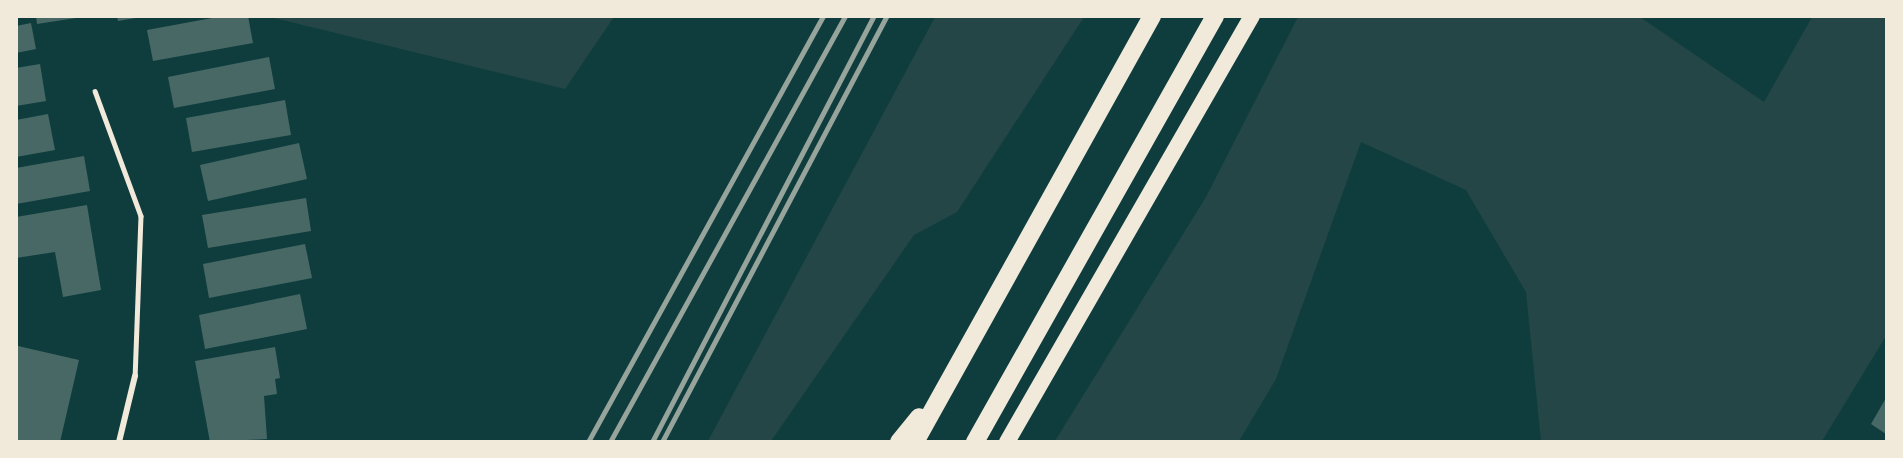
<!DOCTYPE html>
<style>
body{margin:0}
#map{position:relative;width:1903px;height:458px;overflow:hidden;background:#0f3d3e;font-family:Poppins,sans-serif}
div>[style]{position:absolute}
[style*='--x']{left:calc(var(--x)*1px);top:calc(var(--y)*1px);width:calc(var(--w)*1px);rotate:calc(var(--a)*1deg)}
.green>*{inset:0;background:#244646}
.building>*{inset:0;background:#486865}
.service>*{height:4.5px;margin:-2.25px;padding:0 2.25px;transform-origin:2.25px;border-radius:2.25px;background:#f1e9da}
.minor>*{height:6px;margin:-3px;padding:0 3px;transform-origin:3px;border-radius:3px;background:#f1e9da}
.trunk>*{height:16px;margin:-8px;padding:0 8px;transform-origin:8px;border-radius:8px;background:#f1e9da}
.motorway>*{height:18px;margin:-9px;padding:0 9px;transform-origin:9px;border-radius:9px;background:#f1e9da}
.rail>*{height:4.5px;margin:-2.25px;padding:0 2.25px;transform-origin:2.25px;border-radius:2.25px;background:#97a49c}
span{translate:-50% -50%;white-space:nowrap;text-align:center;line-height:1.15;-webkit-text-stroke:5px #f1e9da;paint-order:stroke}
.frame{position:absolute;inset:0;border:18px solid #f1e9da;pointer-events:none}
</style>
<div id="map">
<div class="green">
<div style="clip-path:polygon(270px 17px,614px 17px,565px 89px)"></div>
<div style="clip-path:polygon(935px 17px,1084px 17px,957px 212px,914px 235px,771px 441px,708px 441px)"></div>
<div style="clip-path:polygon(1298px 17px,1640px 17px,1764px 102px,1812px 17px,1886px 17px,1886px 336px,1822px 441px,1541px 441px,1526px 292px,1466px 190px,1361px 142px,1276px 379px,1239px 441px,1055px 441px,1206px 197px)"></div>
</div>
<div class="building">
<div style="clip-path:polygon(36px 16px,76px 16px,76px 18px,37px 24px)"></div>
<div style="clip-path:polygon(117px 16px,136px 16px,136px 18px,118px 21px)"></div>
<div style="clip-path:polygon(223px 16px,248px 16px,253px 43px,153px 61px,147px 30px)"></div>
<div style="clip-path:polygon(31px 23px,36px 49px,16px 53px,16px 26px)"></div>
<div style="clip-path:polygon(269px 57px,275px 89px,174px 108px,168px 77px)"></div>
<div style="clip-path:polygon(40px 64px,46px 101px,16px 106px,16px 68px)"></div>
<div style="clip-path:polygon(285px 100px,291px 135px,192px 152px,186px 118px)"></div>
<div style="clip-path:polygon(48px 114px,55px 150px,16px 157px,16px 120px)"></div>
<div style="clip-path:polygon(299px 143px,307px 179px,208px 201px,200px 165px)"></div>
<div style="clip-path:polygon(84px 156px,90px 191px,16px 204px,16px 168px)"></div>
<div style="clip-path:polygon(306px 198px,311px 231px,208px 248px,202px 215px)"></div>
<div style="clip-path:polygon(87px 205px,101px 290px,63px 297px,55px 252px,16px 258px,16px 217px)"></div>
<div style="clip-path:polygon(305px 244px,312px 278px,209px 298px,203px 264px)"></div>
<div style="clip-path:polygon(300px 294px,307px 329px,205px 349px,199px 315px)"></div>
<div style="clip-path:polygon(18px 346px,79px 360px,60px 442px,16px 442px)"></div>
<div style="clip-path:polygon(275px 347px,280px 378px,275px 379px,277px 394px,264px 396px,267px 439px,210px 442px,195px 361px)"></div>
<div style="clip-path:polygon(1886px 398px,1886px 434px,1871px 424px)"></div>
</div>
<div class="service">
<div style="--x:95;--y:91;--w:133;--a:69.8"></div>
<div style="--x:141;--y:216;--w:160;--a:92.1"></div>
</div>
<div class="minor">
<div style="--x:119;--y:442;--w:68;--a:-76.4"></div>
</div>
<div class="trunk">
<div style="--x:1007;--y:442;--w:491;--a:-60.1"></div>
</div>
<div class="motorway">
<div style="--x:899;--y:442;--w:32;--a:-51"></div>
<div style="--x:915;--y:442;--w:487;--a:-60.9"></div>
<div style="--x:975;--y:442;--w:489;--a:-60.6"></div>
</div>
<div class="rail">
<div style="--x:588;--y:442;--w:487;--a:-61.1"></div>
<div style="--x:610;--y:442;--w:487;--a:-61.1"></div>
<div style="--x:652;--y:442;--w:480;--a:-62.5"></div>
<div style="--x:662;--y:442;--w:482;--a:-62.2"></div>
</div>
<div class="frame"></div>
</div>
